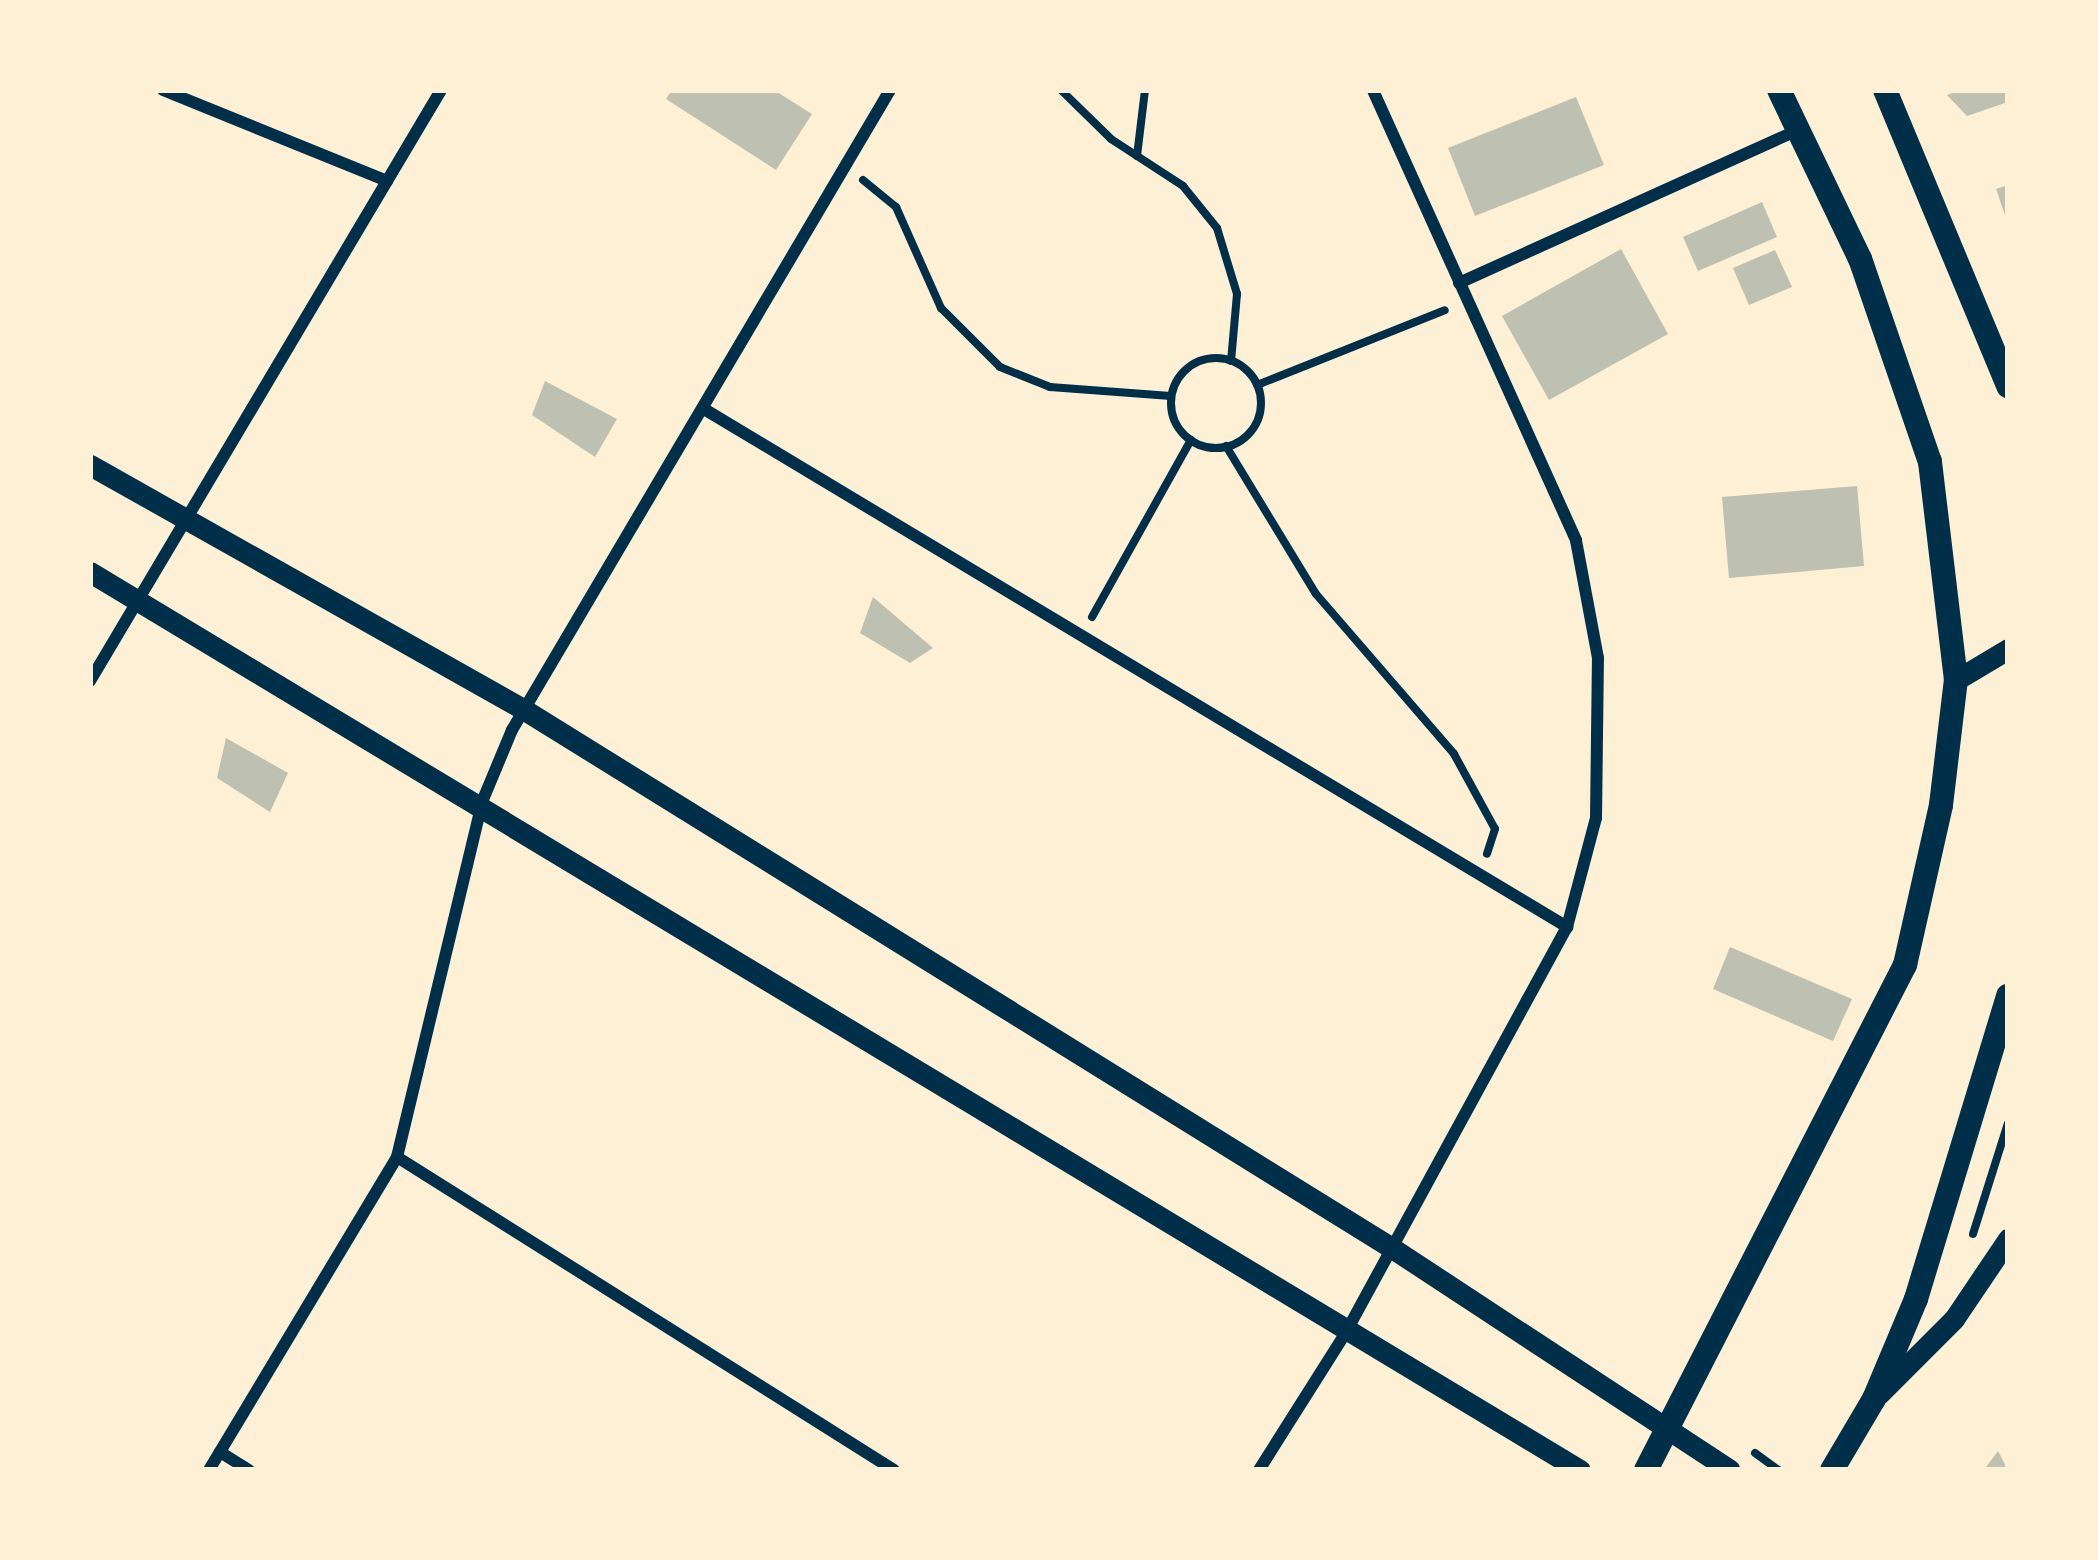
<!DOCTYPE html>
<style>
body{margin:0}
#map{position:relative;width:2098px;height:1560px;overflow:hidden;background:#fdf0d5;font-family:"Exo 2",sans-serif}
div>[style]{position:absolute}
[style*='--x']{left:calc(var(--x)*1px);top:calc(var(--y)*1px);width:calc(var(--w)*1px);rotate:calc(var(--a)*1deg)}
.building>*{inset:0;background:#bec0b2}
.path>*{height:8px;margin:-4px;padding:0 4px;transform-origin:4px;border-radius:4px;background:#003049}
.path>.ring{margin:-4px;padding:0;box-sizing:content-box;background:none;border:8px solid #003049;border-radius:50%}
.minor>*{height:12px;margin:-6px;padding:0 6px;transform-origin:6px;border-radius:6px;background:#003049}
.tertiary>*{height:21px;margin:-10.5px;padding:0 10.5px;transform-origin:10.5px;border-radius:10.5px;background:#003049}
.secondary>*{height:24px;margin:-12px;padding:0 12px;transform-origin:12px;border-radius:12px;background:#003049}
span{translate:-50% -50%;white-space:nowrap;text-align:center;line-height:1.15;-webkit-text-stroke:12px #fdf0d5;paint-order:stroke}
.frame{position:absolute;inset:0;border:93px solid #fdf0d5;pointer-events:none}
</style>
<div id="map">
<div class="building">
<div style="clip-path:polygon(672px 90px,774px 90px,812px 114px,776px 170px,666px 99px)"></div>
<div style="clip-path:polygon(1961px 90px,2008px 90px,2008px 102px,1967px 116px,1947px 95px)"></div>
<div style="clip-path:polygon(1576px 97px,1604px 165px,1475px 216px,1448px 148px)"></div>
<div style="clip-path:polygon(2008px 185px,2008px 221px,2007px 221px,1996px 189px)"></div>
<div style="clip-path:polygon(1762px 202px,1777px 237px,1698px 271px,1683px 237px)"></div>
<div style="clip-path:polygon(1621px 249px,1668px 334px,1549px 400px,1502px 316px)"></div>
<div style="clip-path:polygon(1775px 250px,1792px 287px,1749px 305px,1733px 268px)"></div>
<div style="clip-path:polygon(545px 381px,617px 419px,595px 457px,532px 415px)"></div>
<div style="clip-path:polygon(1857px 486px,1864px 566px,1729px 578px,1722px 497px)"></div>
<div style="clip-path:polygon(873px 597px,933px 648px,910px 663px,860px 633px)"></div>
<div style="clip-path:polygon(226px 738px,288px 773px,270px 812px,217px 778px)"></div>
<div style="clip-path:polygon(1730px 947px,1852px 999px,1833px 1041px,1713px 989px)"></div>
<div style="clip-path:polygon(1998px 1451px,2008px 1470px,1984px 1470px)"></div>
</div>
<div class="path">
<div style="--x:1061;--y:90;--w:70;--a:44.4"></div>
<div style="--x:1111;--y:139;--w:86;--a:33.1"></div>
<div style="--x:1183;--y:186;--w:54;--a:51"></div>
<div style="--x:1217;--y:228;--w:69;--a:73.1"></div>
<div style="--x:1237;--y:294;--w:67;--a:95.1"></div>
<div style="--x:1137;--y:156;--w:66;--a:-83.1"></div>
<div style="--x:863;--y:180;--w:43;--a:39.3"></div>
<div style="--x:896;--y:207;--w:111;--a:66"></div>
<div style="--x:941;--y:308;--w:83;--a:45"></div>
<div style="--x:1000;--y:367;--w:54;--a:21.8"></div>
<div style="--x:1050;--y:387;--w:121;--a:4.3"></div>
<div class="ring" style="left:1171px;top:358px;width:82px;height:82px"></div>
<div style="--x:1257;--y:385;--w:202;--a:-21.7"></div>
<div style="--x:1226;--y:446;--w:173;--a:58.7"></div>
<div style="--x:1316;--y:594;--w:211;--a:49.2"></div>
<div style="--x:1454;--y:754;--w:85;--a:61.3"></div>
<div style="--x:1495;--y:829;--w:26;--a:108"></div>
<div style="--x:1092;--y:617;--w:203;--a:-60.8"></div>
<div style="--x:1973;--y:1234;--w:116;--a:-72.5"></div>
<div style="--x:1755;--y:1453;--w:29;--a:36"></div>
</div>
<div class="minor">
<div style="--x:163;--y:90;--w:242;--a:22.1"></div>
<div style="--x:1459;--y:283;--w:372;--a:-24.3"></div>
<div style="--x:704;--y:409;--w:1007;--a:30.97"></div>
<div style="--x:90;--y:681;--w:687;--a:-59.29"></div>
<div style="--x:397;--y:1157;--w:587;--a:32.2"></div>
<div style="--x:220;--y:1452;--w:34;--a:32"></div>
<div style="--x:209;--y:1470;--w:365;--a:-59"></div>
<div style="--x:397;--y:1157;--w:365;--a:-76.5"></div>
<div style="--x:482;--y:802;--w:78;--a:-67.4"></div>
<div style="--x:512;--y:730;--w:743;--a:-59.43"></div>
<div style="--x:1259;--y:1470;--w:161;--a:-57.7"></div>
<div style="--x:1345;--y:1334;--w:464;--a:-61.4"></div>
<div style="--x:1567;--y:927;--w:113;--a:-75.1"></div>
<div style="--x:1596;--y:818;--w:160;--a:-89.3"></div>
<div style="--x:1598;--y:658;--w:120;--a:-100.6"></div>
<div style="--x:1576;--y:540;--w:494;--a:-114.3"></div>
</div>
<div class="tertiary">
<div style="--x:90;--y:465;--w:497;--a:29.4"></div>
<div style="--x:523;--y:709;--w:1023;--a:31.81"></div>
<div style="--x:1392;--y:1248;--w:404;--a:33.3"></div>
<div style="--x:90;--y:572;--w:1740;--a:31.08"></div>
<div style="--x:1956;--y:680;--w:61;--a:-30.8"></div>
<div style="--x:1879;--y:1394;--w:106;--a:-45"></div>
<div style="--x:1954;--y:1319;--w:97;--a:-56"></div>
</div>
<div class="secondary">
<div style="--x:1885;--y:90;--w:321;--a:67.4"></div>
<div style="--x:1646;--y:1470;--w:568;--a:-62.85"></div>
<div style="--x:1905;--y:965;--w:164;--a:-77.3"></div>
<div style="--x:1941;--y:805;--w:126;--a:-83.2"></div>
<div style="--x:1956;--y:680;--w:220;--a:-96.8"></div>
<div style="--x:1930;--y:462;--w:215;--a:-109"></div>
<div style="--x:1860;--y:259;--w:187;--a:-115.6"></div>
<div style="--x:1832;--y:1470;--w:82;--a:-59.4"></div>
<div style="--x:1874;--y:1399;--w:108;--a:-67.2"></div>
<div style="--x:1916;--y:1299;--w:317;--a:-73.1"></div>
</div>
<div class="frame"></div>
</div>
